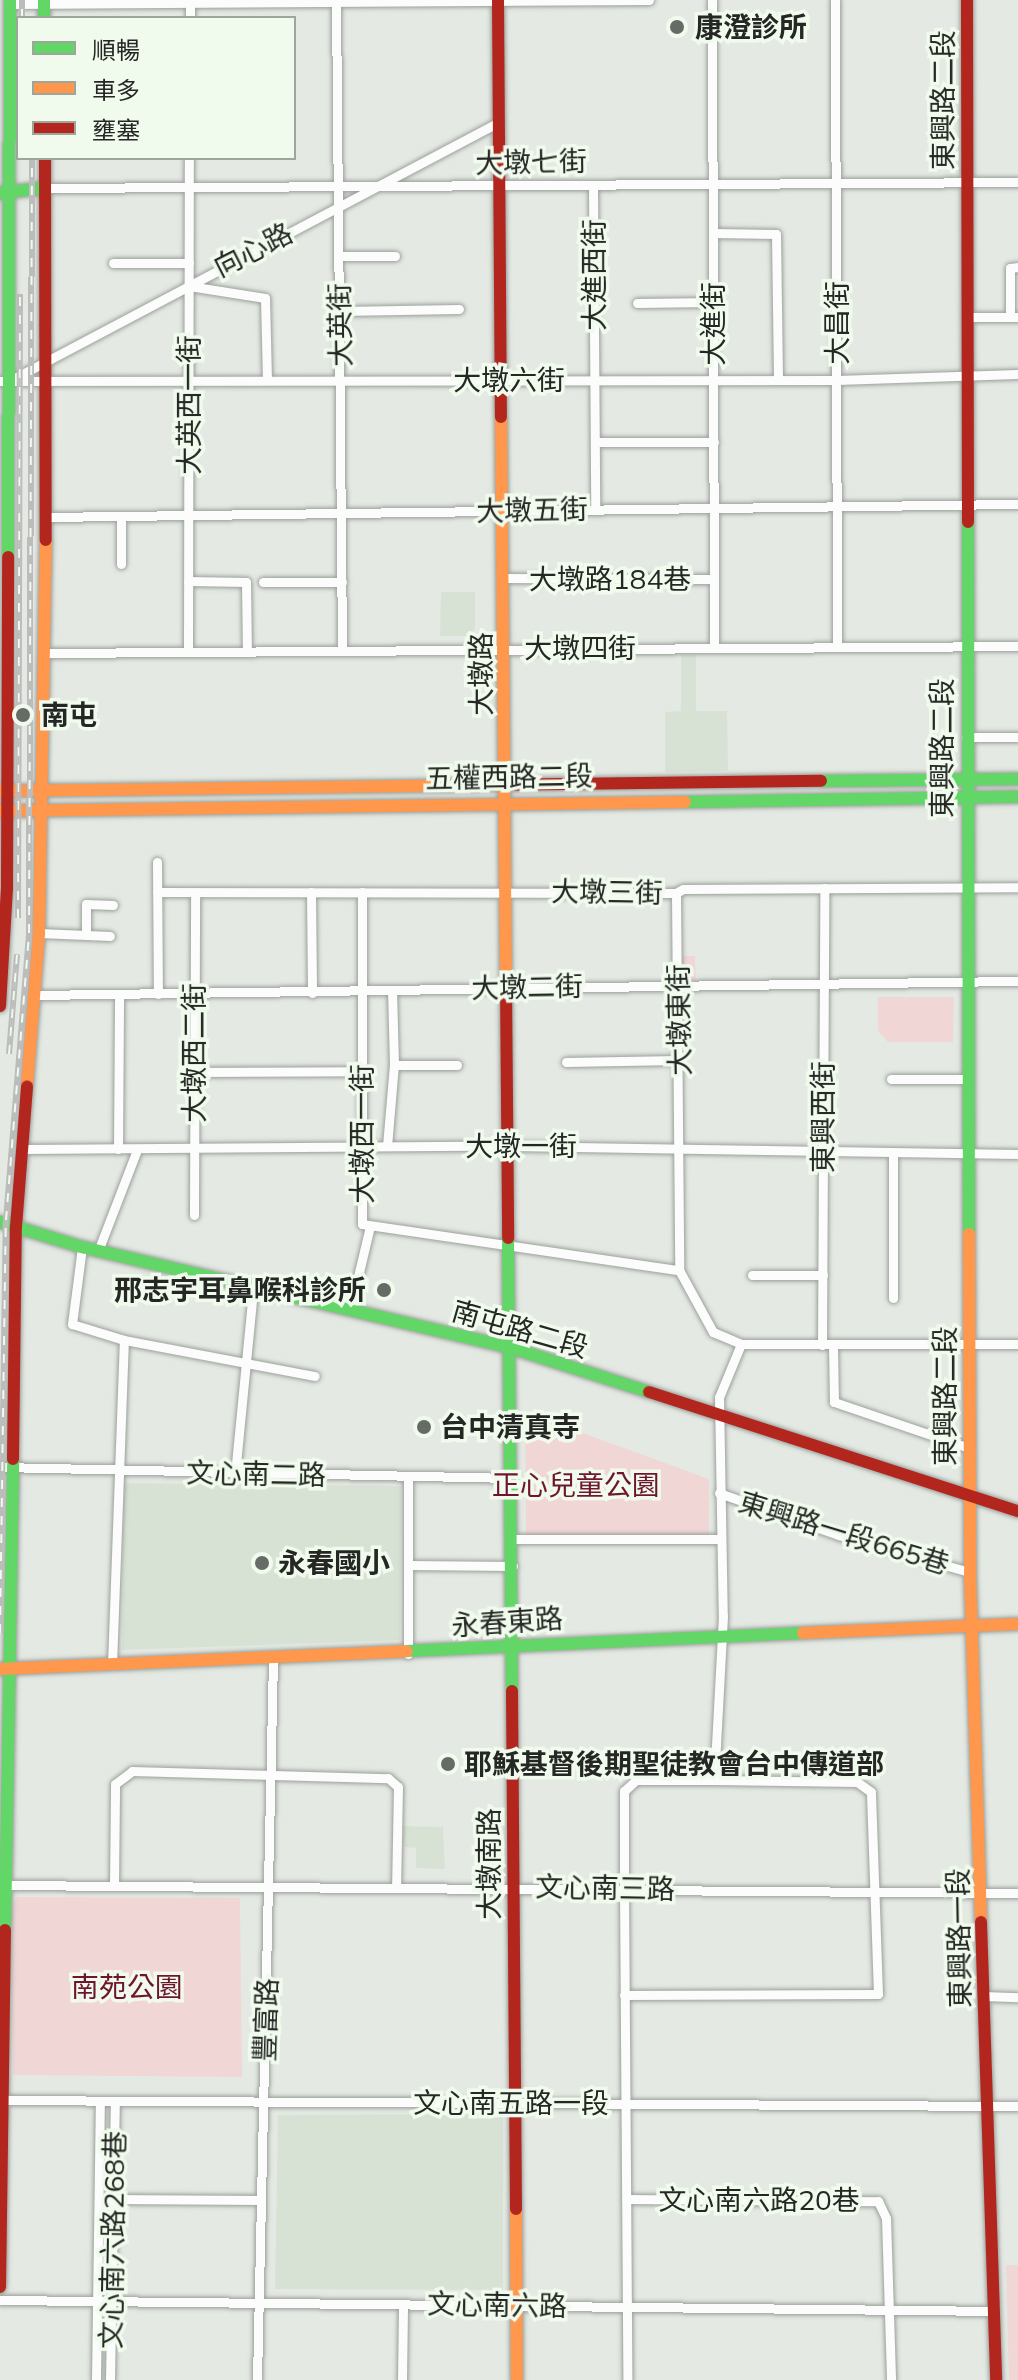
<!DOCTYPE html>
<meta charset="utf-8">
<style>
body{margin:0}
#map{position:relative;width:1018px;height:2380px;overflow:hidden;background:#e4eae3;font-family:Mulish,"Noto Sans TC",sans-serif}
div>[style]{position:absolute}
[style*='--x']{left:calc(var(--x)*1px);top:calc(var(--y)*1px);width:calc(var(--w)*1px);rotate:calc(var(--a)*1deg)}
.built>*{inset:0;background:#d7e2d4}
.green>*{inset:0;background:#f1d6d6}
.roads{filter:drop-shadow(0 0 2px #9ca09c) drop-shadow(0 0 2px #9ca09c)}
.street>*{height:9px;margin:-4.5px;padding:0 4.5px;transform-origin:4.5px;border-radius:4.5px;background:#fbfcfb}
.fast>*{height:12px;margin:-6px;padding:0 6px;transform-origin:6px;border-radius:6px;background:#63d668}
.slow>*{height:12px;margin:-6px;padding:0 6px;transform-origin:6px;border-radius:6px;background:#ff974d}
.jam>*{height:12px;margin:-6px;padding:0 6px;transform-origin:6px;border-radius:6px;background:#b3261e}
.rail>*{height:6px;margin-top:-3px;transform-origin:0;background:repeating-linear-gradient(90deg,#f0faed 0 9px,#bbbcbb 0 18px);box-sizing:border-box;border-block:2px solid #bbbcbb}
.dots>*{width:22px;height:22px;translate:-50% -50%;box-sizing:border-box;border:4px solid #f0faed;border-radius:50%}
span{translate:-50% -50%;white-space:nowrap;text-align:center;line-height:1.15;-webkit-text-stroke:7px #f0faed;paint-order:stroke}
.poi-label{font-size:28px;color:#242723;font-weight:700}
.left{translate:0 -50%;text-align:left}
.right{translate:-100% -50%;text-align:right}
.street-label{font-size:28px;color:#242723}
.park-label{font-size:28px;color:#6f152d}
.legend{position:absolute;left:16px;top:16px;width:280px;height:144px;box-sizing:border-box;background:#f0faed;border:2px solid #9ea69c;margin:0;padding:10px 14px;list-style:none;font-size:24px;color:#242723}
.legend li{display:flex;align-items:center;gap:16px;height:40px}
.legend b{width:40px;border:2px solid #9ea69c}
</style>
<div id="map">
<div class="built">
<div style="clip-path:polygon(441px 592px,475px 592px,475px 629px,468px 636px,440px 636px)"></div>
<div style="clip-path:polygon(681px 655px,696px 655px,696px 711px,727px 711px,728px 771px,665px 772px,665px 712px,681px 711px)"></div>
<div style="clip-path:polygon(124px 1483px,401px 1486px,400px 1640px,122px 1650px)"></div>
<div style="clip-path:polygon(403px 1826px,443px 1827px,445px 1869px,416px 1868px,416px 1848px,404px 1847px)"></div>
<div style="clip-path:polygon(503px 2114px,503px 2290px,275px 2289px,278px 2115px)"></div>
</div>
<div class="green">
<div style="clip-path:polygon(680px 956px,695px 956px,696px 984px,680px 984px)"></div>
<div style="clip-path:polygon(878px 997px,954px 997px,953px 1042px,888px 1042px,878px 1031px)"></div>
<div style="clip-path:polygon(525px 1412px,709px 1479px,709px 1535px,526px 1536px)"></div>
<div style="clip-path:polygon(17px 1897px,240px 1898px,242px 2077px,13px 2075px,11px 1909px)"></div>
<div style="clip-path:polygon(1006px 2265px,1018px 2265px,1018px 2380px,1009px 2380px)"></div>
</div>
<div class="roads">
<div class="street">
<div style="--x:336;--y:0;--w:650;--a:89.47"></div>
<div style="--x:712;--y:0;--w:647;--a:89.82"></div>
<div style="--x:835;--y:0;--w:647;--a:89.82"></div>
<div style="--x:10;--y:4;--w:639;--a:-0.36"></div>
<div style="--x:190;--y:18;--w:15;--a:-90"></div>
<div style="--x:593;--y:185;--w:324;--a:89.6"></div>
<div style="--x:45;--y:188;--w:973;--a:-0.35"></div>
<div style="--x:713;--y:233;--w:63;--a:0.9"></div>
<div style="--x:776;--y:234;--w:146;--a:89.2"></div>
<div style="--x:339;--y:256;--w:56;--a:0"></div>
<div style="--x:113;--y:263;--w:76;--a:0"></div>
<div style="--x:189;--y:286;--w:77;--a:9"></div>
<div style="--x:265;--y:298;--w:82;--a:88.6"></div>
<div style="--x:637;--y:303;--w:76;--a:-0.8"></div>
<div style="--x:340;--y:311;--w:119;--a:-1"></div>
<div style="--x:966;--y:317;--w:52;--a:0"></div>
<div style="--x:1010;--y:317;--w:49;--a:-90"></div>
<div style="--x:1010;--y:268;--w:8;--a:-7"></div>
<div style="--x:11;--y:380;--w:552;--a:-27.86"></div>
<div style="--x:0;--y:381;--w:837;--a:-0.07"></div>
<div style="--x:837;--y:380;--w:181;--a:-1.9"></div>
<div style="--x:595;--y:442;--w:119;--a:0"></div>
<div style="--x:46;--y:517;--w:972;--a:-0.77"></div>
<div style="--x:121;--y:564;--w:48;--a:-90"></div>
<div style="--x:505;--y:578;--w:209;--a:0.3"></div>
<div style="--x:188;--y:581;--w:58;--a:1"></div>
<div style="--x:246;--y:582;--w:69;--a:89.2"></div>
<div style="--x:263;--y:582;--w:79;--a:0"></div>
<div style="--x:188;--y:652;--w:494;--a:-89.9"></div>
<div style="--x:46;--y:653;--w:972;--a:-0.41"></div>
<div style="--x:966;--y:737;--w:52;--a:0"></div>
<div style="--x:157;--y:862;--w:132;--a:89.6"></div>
<div style="--x:157;--y:892;--w:519;--a:0.11"></div>
<div style="--x:676;--y:893;--w:8;--a:-30"></div>
<div style="--x:683;--y:889;--w:335;--a:-0.3"></div>
<div style="--x:311;--y:892;--w:101;--a:89.4"></div>
<div style="--x:362;--y:892;--w:332;--a:90"></div>
<div style="--x:362;--y:1224;--w:320;--a:8.3"></div>
<div style="--x:676;--y:893;--w:377;--a:89.5"></div>
<div style="--x:679;--y:1270;--w:71;--a:61.3"></div>
<div style="--x:713;--y:1332;--w:30;--a:23"></div>
<div style="--x:741;--y:1344;--w:57;--a:112.5"></div>
<div style="--x:719;--y:1397;--w:219;--a:89"></div>
<div style="--x:723;--y:1616;--w:164;--a:93.1"></div>
<div style="--x:39;--y:933;--w:71;--a:2.4"></div>
<div style="--x:86;--y:935;--w:31;--a:-90"></div>
<div style="--x:86;--y:904;--w:27;--a:2"></div>
<div style="--x:35;--y:995;--w:983;--a:-0.82"></div>
<div style="--x:566;--y:1062;--w:112;--a:-1"></div>
<div style="--x:394;--y:1065;--w:63;--a:0"></div>
<div style="--x:195;--y:1072;--w:166;--a:-0.3"></div>
<div style="--x:891;--y:1079;--w:77;--a:0"></div>
<div style="--x:387;--y:1146;--w:81;--a:-85.1"></div>
<div style="--x:394;--y:1065;--w:74;--a:-91.5"></div>
<div style="--x:23;--y:1149;--w:485;--a:-0.4"></div>
<div style="--x:508;--y:1146;--w:510;--a:0.9"></div>
<div style="--x:118;--y:1149;--w:153;--a:-89.6"></div>
<div style="--x:893;--y:1153;--w:145;--a:90"></div>
<div style="--x:194;--y:1215;--w:323;--a:-89.8"></div>
<div style="--x:82;--y:1247;--w:78;--a:97.4"></div>
<div style="--x:72;--y:1324;--w:54;--a:17.1"></div>
<div style="--x:124;--y:1340;--w:194;--a:10.7"></div>
<div style="--x:98;--y:1251;--w:108;--a:-68.9"></div>
<div style="--x:752;--y:1275;--w:71;--a:0"></div>
<div style="--x:350;--y:1310;--w:86;--a:-76.6"></div>
<div style="--x:741;--y:1344;--w:277;--a:0"></div>
<div style="--x:822;--y:1345;--w:457;--a:-89.7"></div>
<div style="--x:833;--y:1345;--w:57;--a:89"></div>
<div style="--x:834;--y:1402;--w:143;--a:18.8"></div>
<div style="--x:0;--y:1467;--w:513;--a:1.23"></div>
<div style="--x:235;--y:1474;--w:186;--a:-84.4"></div>
<div style="--x:719;--y:1493;--w:126;--a:19.4"></div>
<div style="--x:838;--y:1535;--w:137;--a:15.7"></div>
<div style="--x:513;--y:1539;--w:207;--a:0"></div>
<div style="--x:408;--y:1565;--w:105;--a:0.5"></div>
<div style="--x:408;--y:1654;--w:177;--a:-90"></div>
<div style="--x:112;--y:1665;--w:325;--a:-87.9"></div>
<div style="--x:0;--y:1885;--w:1018;--a:0.45"></div>
<div style="--x:114;--y:1886;--w:102;--a:-89.4"></div>
<div style="--x:115;--y:1784;--w:21;--a:-37"></div>
<div style="--x:132;--y:1771;--w:256;--a:1.6"></div>
<div style="--x:388;--y:1778;--w:13;--a:42"></div>
<div style="--x:398;--y:1787;--w:100;--a:91.1"></div>
<div style="--x:624;--y:1995;--w:254;--a:-0.2"></div>
<div style="--x:878;--y:1994;--w:202;--a:-92"></div>
<div style="--x:871;--y:1792;--w:17;--a:-144"></div>
<div style="--x:857;--y:1782;--w:143;--a:-179.2"></div>
<div style="--x:714;--y:1780;--w:78;--a:180"></div>
<div style="--x:636;--y:1780;--w:16;--a:137"></div>
<div style="--x:624;--y:1791;--w:98;--a:90"></div>
<div style="--x:624;--y:1889;--w:491;--a:89.6"></div>
<div style="--x:983;--y:1996;--w:35;--a:2"></div>
<div style="--x:0;--y:2100;--w:1018;--a:0.34"></div>
<div style="--x:109;--y:2199;--w:152;--a:0.4"></div>
<div style="--x:626;--y:2199;--w:252;--a:0.5"></div>
<div style="--x:878;--y:2201;--w:19;--a:65"></div>
<div style="--x:886;--y:2218;--w:162;--a:88.2"></div>
<div style="--x:0;--y:2300;--w:994;--a:0.63"></div>
<div style="--x:96;--y:2380;--w:279;--a:-89.2"></div>
<div style="--x:110;--y:2380;--w:279;--a:-89"></div>
<div style="--x:257;--y:2380;--w:721;--a:-88.73"></div>
<div style="--x:402;--y:2380;--w:76;--a:-89.2"></div>
</div>
<div class="fast">
<div style="--x:44;--y:0;--w:18;--a:90"></div>
<div style="--x:0;--y:193;--w:45;--a:-6.3"></div>
<div style="--x:968;--y:522;--w:712;--a:89.92"></div>
<div style="--x:8;--y:557;--w:557;--a:-89.79"></div>
<div style="--x:821;--y:781;--w:197;--a:-0.6"></div>
<div style="--x:685;--y:802;--w:333;--a:-0.9"></div>
<div style="--x:0;--y:1222;--w:86;--a:17"></div>
<div style="--x:82;--y:1247;--w:442;--a:13.2"></div>
<div style="--x:512;--y:1348;--w:144;--a:17.8"></div>
<div style="--x:508;--y:1238;--w:453;--a:89.5"></div>
<div style="--x:407;--y:1651;--w:396;--a:-2.6"></div>
<div style="--x:5;--y:1930;--w:471;--a:-89"></div>
</div>
<div class="slow">
<div style="--x:501;--y:417;--w:569;--a:89.5"></div>
<div style="--x:0;--y:791;--w:475;--a:-0.7"></div>
<div style="--x:0;--y:811;--w:685;--a:-0.75"></div>
<div style="--x:27;--y:1086;--w:153;--a:-85.5"></div>
<div style="--x:39;--y:933;--w:393;--a:-89"></div>
<div style="--x:969;--y:1234;--w:338;--a:89.8"></div>
<div style="--x:970;--y:1572;--w:350;--a:88.2"></div>
<div style="--x:803;--y:1633;--w:215;--a:-2.4"></div>
<div style="--x:0;--y:1669;--w:407;--a:-2.5"></div>
<div style="--x:516;--y:2209;--w:171;--a:89.7"></div>
</div>
<div class="jam">
<div style="--x:498;--y:0;--w:417;--a:89.6"></div>
<div style="--x:967;--y:0;--w:522;--a:89.89"></div>
<div style="--x:45;--y:158;--w:382;--a:89.9"></div>
<div style="--x:475;--y:785;--w:346;--a:-0.7"></div>
<div style="--x:506;--y:986;--w:252;--a:89.5"></div>
<div style="--x:0;--y:1006;--w:117;--a:-86.6"></div>
<div style="--x:7;--y:889;--w:332;--a:-89.8"></div>
<div style="--x:649;--y:1392;--w:388;--a:17.9"></div>
<div style="--x:13;--y:1459;--w:232;--a:-89.3"></div>
<div style="--x:16;--y:1227;--w:141;--a:-85.5"></div>
<div style="--x:512;--y:1691;--w:518;--a:89.56"></div>
<div style="--x:981;--y:1922;--w:458;--a:88.1"></div>
<div style="--x:0;--y:2287;--w:357;--a:-89.2"></div>
</div>
</div>
<div class="rail">
<div style="--x:22;--y:18;--w:18;--a:-90"></div>
<div style="--x:18;--y:918;--w:624;--a:-89.82"></div>
<div style="--x:9;--y:1054;--w:100;--a:-85.4"></div>
<div style="--x:0;--y:1633;--w:413;--a:-89.2"></div>
<div style="--x:6;--y:1220;--w:288;--a:-85.4"></div>
<div style="--x:29;--y:933;--w:775;--a:-89.78"></div>
</div>
<div class="dots">
<div style="left:677px;top:27px;background:#676b66"></div>
<div style="left:23px;top:715px;background:#676b66"></div>
<div style="left:384px;top:1290px;background:#676b66"></div>
<div style="left:424px;top:1427px;background:#676b66"></div>
<div style="left:262px;top:1563px;background:#676b66"></div>
<div style="left:448px;top:1764px;background:#676b66"></div>
</div>
<div class="poi-label">
<span class="left" style="left:695px;top:27px">康澄診所</span>
<span class="left" style="left:41px;top:715px">南屯</span>
<span class="right" style="left:366px;top:1290px">邢志宇耳鼻喉科診所</span>
<span class="left" style="left:440px;top:1427px">台中清真寺</span>
<span class="left" style="left:278px;top:1563px">永春國小</span>
<span class="left" style="left:464px;top:1764px">耶穌基督後期聖徒教會台中傳道部</span>
</div>
<div class="street-label">
<span style="left:943px;top:100px;rotate:-90deg">東興路二段</span>
<span style="left:531px;top:162px;rotate:-1deg">大墩七街</span>
<span style="left:253px;top:250px;rotate:-27deg">向心路</span>
<span style="left:594px;top:275px;rotate:-90deg">大進西街</span>
<span style="left:837px;top:323px;rotate:-90deg">大昌街</span>
<span style="left:713px;top:324px;rotate:-90deg">大進街</span>
<span style="left:340px;top:325px;rotate:-91deg">大英街</span>
<span style="left:509px;top:380px">大墩六街</span>
<span style="left:189px;top:405px;rotate:-90deg">大英西一街</span>
<span style="left:532px;top:510px;rotate:-1deg">大墩五街</span>
<span style="left:610px;top:579px">大墩路184巷</span>
<span style="left:580px;top:648px">大墩四街</span>
<span style="left:481px;top:674px;rotate:-90deg">大墩路</span>
<span style="left:942px;top:748px;rotate:-90deg">東興路二段</span>
<span style="left:509px;top:777px;rotate:-1deg">五權西路二段</span>
<span style="left:607px;top:892px;rotate:1deg">大墩三街</span>
<span style="left:527px;top:987px;rotate:-1deg">大墩二街</span>
<span style="left:679px;top:1020px;rotate:-91deg">大墩東街</span>
<span style="left:194px;top:1053px;rotate:-90deg">大墩西二街</span>
<span style="left:823px;top:1117px;rotate:-90deg">東興西街</span>
<span style="left:362px;top:1134px;rotate:-90deg">大墩西一街</span>
<span style="left:521px;top:1146px">大墩一街</span>
<span style="left:520px;top:1329px;rotate:16deg">南屯路二段</span>
<span style="left:945px;top:1396px;rotate:-90deg">東興路二段</span>
<span style="left:256px;top:1474px;rotate:1deg">文心南二路</span>
<span style="left:844px;top:1533px;rotate:17deg">東興路一段665巷</span>
<span style="left:507px;top:1622px;rotate:-4deg">永春東路</span>
<span style="left:489px;top:1864px;rotate:-90deg">大墩南路</span>
<span style="left:605px;top:1888px;rotate:1deg">文心南三路</span>
<span style="left:959px;top:1938px;rotate:-91deg">東興路一段</span>
<span style="left:266px;top:2020px;rotate:-88deg">豐富路</span>
<span style="left:511px;top:2103px">文心南五路一段</span>
<span style="left:759px;top:2200px">文心南六路20巷</span>
<span style="left:113px;top:2240px;rotate:-89deg">文心南六路268巷</span>
<span style="left:497px;top:2305px;rotate:1deg">文心南六路</span>
</div>
<div class="park-label">
<span style="left:576px;top:1485px">正心兒童公園</span>
<span style="left:127px;top:1987px">南苑公園</span>
</div>
<ul class="legend">
<li><b style="height:10px;background:#63d668"></b>順暢</li>
<li><b style="height:10px;background:#ff974d"></b>車多</li>
<li><b style="height:10px;background:#b3261e"></b>壅塞</li>
</ul>
</div>
